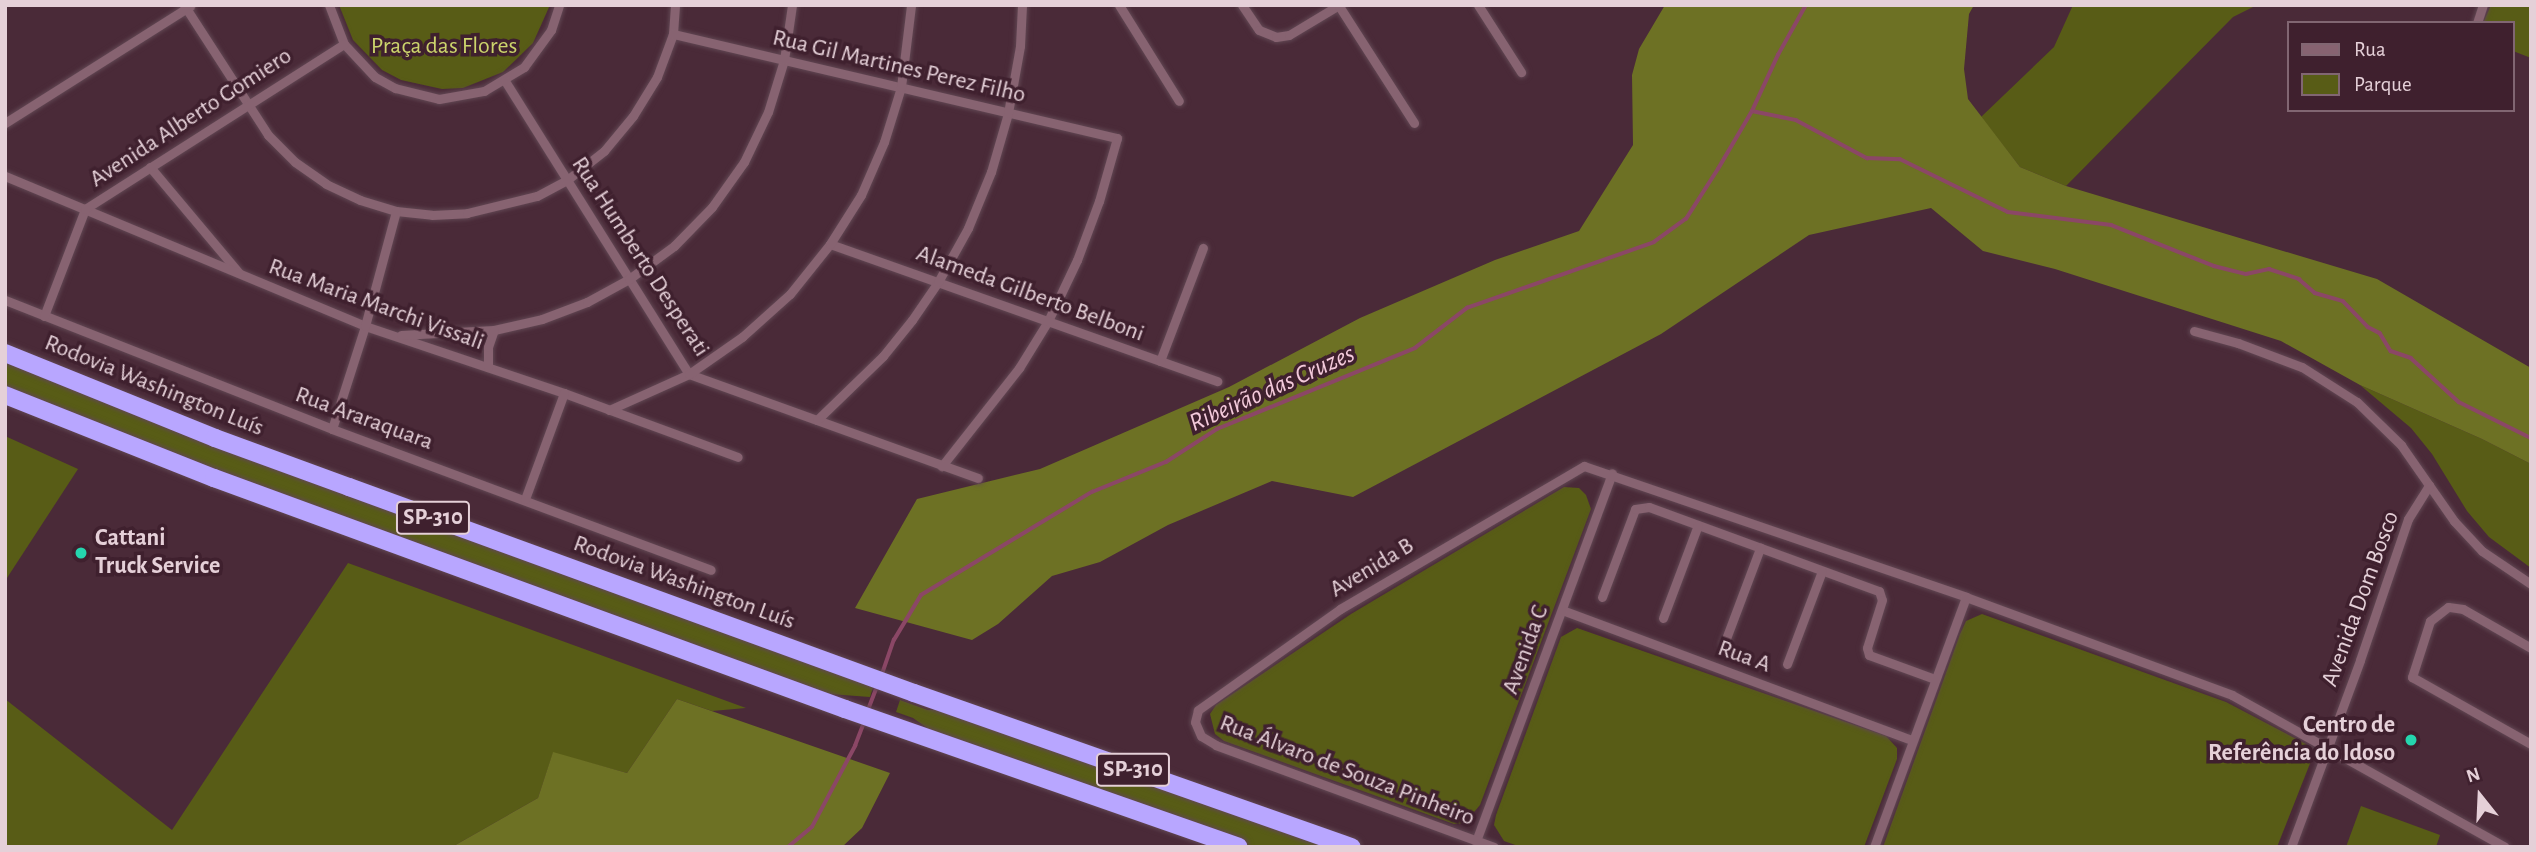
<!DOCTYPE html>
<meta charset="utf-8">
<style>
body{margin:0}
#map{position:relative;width:2536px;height:852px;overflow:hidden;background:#4a2a38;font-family:"Alegreya Sans",sans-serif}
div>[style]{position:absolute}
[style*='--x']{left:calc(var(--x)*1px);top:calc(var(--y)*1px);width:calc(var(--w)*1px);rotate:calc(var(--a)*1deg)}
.green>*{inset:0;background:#585c16}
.forest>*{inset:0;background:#6d7124}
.stream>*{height:3.5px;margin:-1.75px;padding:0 1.75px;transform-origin:1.75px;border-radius:1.75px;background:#8b4766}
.roads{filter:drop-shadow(0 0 2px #614753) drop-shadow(0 0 2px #614753)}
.street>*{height:9px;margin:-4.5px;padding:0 4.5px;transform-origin:4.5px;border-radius:4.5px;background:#876371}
.highway>*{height:18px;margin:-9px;padding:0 9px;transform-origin:9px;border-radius:9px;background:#b8a6ff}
.dots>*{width:19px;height:19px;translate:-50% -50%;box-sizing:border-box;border:4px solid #3f202e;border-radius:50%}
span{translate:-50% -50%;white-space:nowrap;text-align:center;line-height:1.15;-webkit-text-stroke:7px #3f202e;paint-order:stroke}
.shield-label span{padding:2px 5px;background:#3f202e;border:2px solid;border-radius:5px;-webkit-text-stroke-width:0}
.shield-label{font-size:23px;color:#e5d0d8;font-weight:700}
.park-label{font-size:24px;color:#ccd46c}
.street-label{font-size:24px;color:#e5d0d8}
.poi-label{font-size:24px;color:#e5d0d8;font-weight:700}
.left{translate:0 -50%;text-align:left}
.right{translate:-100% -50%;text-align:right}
.water-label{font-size:26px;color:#f4cadb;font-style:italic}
.frame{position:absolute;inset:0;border:7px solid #e5d0d8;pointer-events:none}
.legend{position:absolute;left:2287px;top:21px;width:228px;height:91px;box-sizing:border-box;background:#3f202e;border:2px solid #816672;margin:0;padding:9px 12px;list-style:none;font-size:21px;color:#e5d0d8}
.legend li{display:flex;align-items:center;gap:14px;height:35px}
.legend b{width:35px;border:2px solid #816672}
.north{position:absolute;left:2445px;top:761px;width:70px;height:70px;-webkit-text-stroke:5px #3f202e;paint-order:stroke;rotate:342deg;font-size:19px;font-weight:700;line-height:28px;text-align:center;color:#e5d0d8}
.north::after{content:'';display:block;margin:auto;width:24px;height:32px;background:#e5d0d8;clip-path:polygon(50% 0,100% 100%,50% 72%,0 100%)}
</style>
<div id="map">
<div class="green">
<div style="clip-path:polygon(339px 5px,550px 5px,533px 43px,503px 72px,463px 88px,442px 89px,401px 80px,382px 70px,353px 40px)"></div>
<div style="clip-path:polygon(2073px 5px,2257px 5px,2233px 17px,2066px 186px,2020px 167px,1981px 117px,2054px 47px)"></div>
<div style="clip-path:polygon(2491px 5px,2531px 5px,2531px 58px,2513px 51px,2513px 23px,2483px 23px)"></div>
<div style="clip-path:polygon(5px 360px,845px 672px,873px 687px,870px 697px,829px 694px,403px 540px,73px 416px,5px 388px)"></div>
<div style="clip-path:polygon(2360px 385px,2482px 439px,2531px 464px,2531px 568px,2489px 537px,2467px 511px,2432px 454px,2411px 428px)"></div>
<div style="clip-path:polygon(5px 436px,78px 469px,5px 581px)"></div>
<div style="clip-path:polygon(1564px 487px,1579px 488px,1586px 495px,1591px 509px,1480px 805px,1465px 823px,1454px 824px,1224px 741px,1215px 734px,1210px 714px,1216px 705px,1351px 614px)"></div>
<div style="clip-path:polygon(348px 563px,746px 708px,712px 711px,677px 699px,627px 773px,553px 753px,538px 798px,452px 847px,5px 847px,5px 699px,172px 830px)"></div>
<div style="clip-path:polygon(1982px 614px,2226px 702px,2306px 744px,2313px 756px,2277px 847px,1883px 847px,1960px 634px,1966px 621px)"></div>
<div style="clip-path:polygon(1577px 628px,1886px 736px,1897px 748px,1897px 759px,1864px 847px,1521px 847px,1504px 841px,1494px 825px,1496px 815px,1561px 637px)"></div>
<div style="clip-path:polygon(900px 700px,928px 710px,947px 710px,1330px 847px,1253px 847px,933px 732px,913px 718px,896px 712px)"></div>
<div style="clip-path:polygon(2361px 806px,2440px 835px,2436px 847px,2346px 847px)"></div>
</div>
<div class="forest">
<div style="clip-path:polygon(1665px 5px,1974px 5px,1969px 14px,1964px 69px,1968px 99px,2020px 167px,2066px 186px,2377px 279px,2531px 368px,2531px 464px,2482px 439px,2360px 385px,2281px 341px,2055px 269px,1983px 251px,1931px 208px,1809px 235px,1661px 334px,1353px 497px,1272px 481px,1168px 525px,1100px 562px,1052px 576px,998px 624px,972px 640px,855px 608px,917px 499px,1040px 469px,1229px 387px,1360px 318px,1495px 260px,1579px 231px,1633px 145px,1632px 75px,1639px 49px)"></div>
<div style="clip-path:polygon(677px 699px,890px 773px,862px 828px,842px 847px,452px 847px,538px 798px,553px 752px,627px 773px)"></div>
</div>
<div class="stream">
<div style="--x:1752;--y:111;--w:45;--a:11.6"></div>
<div style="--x:1796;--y:120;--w:81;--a:28.2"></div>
<div style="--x:1867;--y:158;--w:33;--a:2"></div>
<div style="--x:1900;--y:159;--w:120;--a:26.1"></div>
<div style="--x:2008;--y:212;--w:104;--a:7.2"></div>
<div style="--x:2111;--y:225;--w:111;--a:21.7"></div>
<div style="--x:2214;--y:266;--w:33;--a:14"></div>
<div style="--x:2246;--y:274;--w:24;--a:-12"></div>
<div style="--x:2269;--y:269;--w:32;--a:18"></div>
<div style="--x:2299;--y:279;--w:21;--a:41"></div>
<div style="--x:2315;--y:293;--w:29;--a:16"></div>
<div style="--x:2343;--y:301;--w:36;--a:46"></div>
<div style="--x:2368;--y:327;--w:13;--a:27"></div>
<div style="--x:2380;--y:333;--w:21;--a:59"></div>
<div style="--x:2391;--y:351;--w:21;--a:19"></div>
<div style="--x:2411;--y:358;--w:65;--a:42.5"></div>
<div style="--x:2459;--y:402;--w:80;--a:26.6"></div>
<div style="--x:882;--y:674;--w:36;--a:-71"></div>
<div style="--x:894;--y:640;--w:52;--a:-59"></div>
<div style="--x:921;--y:595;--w:200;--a:-31.1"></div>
<div style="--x:1092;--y:492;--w:80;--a:-22.1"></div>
<div style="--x:1166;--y:462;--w:61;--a:-32.9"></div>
<div style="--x:1217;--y:429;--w:214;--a:-22.2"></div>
<div style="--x:1415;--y:348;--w:66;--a:-37.6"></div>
<div style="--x:1467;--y:308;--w:198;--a:-19.4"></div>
<div style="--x:1654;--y:242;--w:39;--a:-36"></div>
<div style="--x:1686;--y:219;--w:59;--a:-57.4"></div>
<div style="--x:1718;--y:169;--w:67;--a:-59.6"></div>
<div style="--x:1752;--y:111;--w:62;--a:-65.1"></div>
<div style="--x:1778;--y:55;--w:57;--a:-60.8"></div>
<div style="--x:868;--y:710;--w:28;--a:-69"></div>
<div style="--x:788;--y:847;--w:31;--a:-40"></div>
<div style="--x:812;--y:827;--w:92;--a:-62"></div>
<div style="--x:855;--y:746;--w:28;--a:-69"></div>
</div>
<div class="roads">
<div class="street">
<div style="--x:184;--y:5;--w:155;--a:57.1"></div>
<div style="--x:268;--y:135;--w:38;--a:45"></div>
<div style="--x:295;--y:162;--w:38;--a:35"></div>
<div style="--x:326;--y:184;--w:38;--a:25"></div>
<div style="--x:360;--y:200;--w:38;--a:17"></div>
<div style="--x:396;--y:211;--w:36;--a:6"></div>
<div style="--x:432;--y:215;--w:35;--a:-3"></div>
<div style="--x:467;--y:213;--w:72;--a:-13.7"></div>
<div style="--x:537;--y:196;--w:34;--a:-28"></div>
<div style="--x:567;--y:180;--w:47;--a:-38.1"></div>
<div style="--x:604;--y:151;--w:45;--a:-50.4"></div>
<div style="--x:633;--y:116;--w:46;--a:-58.4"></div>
<div style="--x:657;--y:77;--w:46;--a:-69.6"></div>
<div style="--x:673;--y:34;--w:29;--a:-86"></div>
<div style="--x:329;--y:5;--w:42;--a:69"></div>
<div style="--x:344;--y:44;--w:45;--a:46.8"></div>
<div style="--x:375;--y:77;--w:23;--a:29"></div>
<div style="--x:395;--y:88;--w:45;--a:14"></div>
<div style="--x:439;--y:99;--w:46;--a:-10.1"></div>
<div style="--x:484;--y:91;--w:47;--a:-31"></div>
<div style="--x:524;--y:67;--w:46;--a:-53.9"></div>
<div style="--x:551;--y:30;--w:26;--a:-72"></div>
<div style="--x:1119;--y:5;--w:113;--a:58"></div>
<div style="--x:1242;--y:5;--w:30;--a:56"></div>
<div style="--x:1259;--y:30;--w:18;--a:22"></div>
<div style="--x:1276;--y:37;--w:13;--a:-9"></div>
<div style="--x:1289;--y:35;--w:58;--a:-31"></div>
<div style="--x:1478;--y:5;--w:80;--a:57.3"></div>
<div style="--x:1339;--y:6;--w:139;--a:57.3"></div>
<div style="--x:2477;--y:23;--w:19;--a:-72"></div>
<div style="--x:673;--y:34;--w:456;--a:13.2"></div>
<div style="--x:1117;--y:138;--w:66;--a:105.9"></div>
<div style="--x:1099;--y:201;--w:63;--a:110.4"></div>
<div style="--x:1077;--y:260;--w:68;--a:115.4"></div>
<div style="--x:1048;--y:321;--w:55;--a:121.7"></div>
<div style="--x:1019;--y:368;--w:125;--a:128.2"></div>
<div style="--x:505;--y:81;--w:346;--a:57.9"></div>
<div style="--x:689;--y:374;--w:307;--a:19.8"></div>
<div style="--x:5;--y:123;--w:219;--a:-32.3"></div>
<div style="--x:150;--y:167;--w:138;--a:50"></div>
<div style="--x:5;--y:176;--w:390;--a:22.6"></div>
<div style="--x:365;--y:326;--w:210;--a:18.6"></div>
<div style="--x:564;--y:393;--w:185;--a:20.2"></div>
<div style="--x:830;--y:244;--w:411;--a:19.5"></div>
<div style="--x:5;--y:300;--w:352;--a:21.5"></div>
<div style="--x:332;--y:429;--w:404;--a:20.4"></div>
<div style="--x:44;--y:316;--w:115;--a:-69"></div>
<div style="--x:85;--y:209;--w:307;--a:-32.5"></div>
<div style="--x:2194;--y:331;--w:46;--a:15.3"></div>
<div style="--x:2238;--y:343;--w:68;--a:20.6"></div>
<div style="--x:2302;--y:367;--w:65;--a:32.5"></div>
<div style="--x:2357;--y:402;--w:62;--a:44.3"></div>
<div style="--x:2401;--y:445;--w:93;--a:55.1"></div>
<div style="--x:2454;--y:521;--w:41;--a:47"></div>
<div style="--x:2482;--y:551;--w:59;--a:34"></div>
<div style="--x:401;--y:335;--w:93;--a:-3.1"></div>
<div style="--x:494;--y:330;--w:49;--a:-12.9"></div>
<div style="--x:542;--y:319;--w:48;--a:-20.7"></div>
<div style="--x:587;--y:302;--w:48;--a:-28.7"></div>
<div style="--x:629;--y:279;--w:56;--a:-36.3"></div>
<div style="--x:674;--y:246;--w:54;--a:-45.7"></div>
<div style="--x:712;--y:207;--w:55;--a:-54.6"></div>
<div style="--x:744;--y:162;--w:55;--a:-64.4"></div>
<div style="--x:768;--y:112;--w:54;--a:-72.9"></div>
<div style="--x:784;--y:60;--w:56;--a:-81.7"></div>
<div style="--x:1160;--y:361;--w:121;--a:-69.2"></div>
<div style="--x:488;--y:367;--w:20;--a:-90"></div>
<div style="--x:488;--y:347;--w:18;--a:-71"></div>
<div style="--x:609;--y:410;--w:88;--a:-24.2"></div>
<div style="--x:689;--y:374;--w:65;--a:-34.9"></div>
<div style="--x:742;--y:337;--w:64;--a:-41.9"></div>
<div style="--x:790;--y:294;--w:64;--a:-51.3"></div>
<div style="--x:830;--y:244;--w:58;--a:-57.7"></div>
<div style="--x:861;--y:195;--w:58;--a:-66.5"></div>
<div style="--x:884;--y:142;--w:58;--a:-72.8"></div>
<div style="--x:901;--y:87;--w:83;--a:-83"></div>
<div style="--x:817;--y:420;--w:92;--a:-44.1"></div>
<div style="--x:883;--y:356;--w:46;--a:-51.1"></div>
<div style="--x:912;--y:320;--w:46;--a:-55.6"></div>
<div style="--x:938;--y:282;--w:62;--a:-60.9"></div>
<div style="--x:968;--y:228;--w:61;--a:-67.7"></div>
<div style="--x:991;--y:172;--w:61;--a:-73.9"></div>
<div style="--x:1008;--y:113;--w:68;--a:-79.8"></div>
<div style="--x:1020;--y:46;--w:41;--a:-87.2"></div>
<div style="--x:332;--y:429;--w:108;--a:-72.2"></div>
<div style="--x:365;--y:326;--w:119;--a:-74.9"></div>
<div style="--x:525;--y:499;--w:113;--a:-69.8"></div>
<div style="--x:1602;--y:597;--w:94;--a:-69.4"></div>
<div style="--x:1635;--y:509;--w:14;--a:-8"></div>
<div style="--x:1649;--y:507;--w:245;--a:20.1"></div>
<div style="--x:1879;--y:591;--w:9;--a:72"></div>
<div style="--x:1882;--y:600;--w:50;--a:107.4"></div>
<div style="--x:1867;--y:648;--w:7;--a:74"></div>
<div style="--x:1869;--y:655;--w:70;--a:20"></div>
<div style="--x:1562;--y:610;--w:373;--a:20.4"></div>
<div style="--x:1663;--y:618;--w:99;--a:-69.4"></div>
<div style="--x:1724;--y:644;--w:103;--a:-69.4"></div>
<div style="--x:2531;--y:648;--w:78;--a:-150.2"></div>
<div style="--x:2463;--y:609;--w:15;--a:-172"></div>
<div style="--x:2448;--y:607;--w:23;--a:142"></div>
<div style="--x:2430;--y:621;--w:59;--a:107.8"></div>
<div style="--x:2412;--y:677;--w:137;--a:29.4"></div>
<div style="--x:1787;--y:664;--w:99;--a:-69.4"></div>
<div style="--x:1476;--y:841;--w:392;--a:-69.7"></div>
<div style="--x:1494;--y:847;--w:296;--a:-159.9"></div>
<div style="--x:1216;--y:745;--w:17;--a:-149"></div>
<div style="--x:1201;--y:736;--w:15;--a:-113"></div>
<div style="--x:1195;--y:722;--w:12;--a:-76"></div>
<div style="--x:1198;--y:710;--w:174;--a:-35.4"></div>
<div style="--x:1340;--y:609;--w:283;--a:-30.4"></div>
<div style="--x:1584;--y:466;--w:404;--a:18.9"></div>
<div style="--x:1966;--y:597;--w:283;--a:20.2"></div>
<div style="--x:2232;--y:695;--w:312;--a:29.1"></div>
<div style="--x:1874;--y:847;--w:266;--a:-69.8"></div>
<div style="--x:2291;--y:847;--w:199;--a:-69.7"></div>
<div style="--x:2360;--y:660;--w:149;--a:-71.2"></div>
<div style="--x:2408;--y:519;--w:40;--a:-58"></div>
</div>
<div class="highway">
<div style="--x:5;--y:353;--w:227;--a:22"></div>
<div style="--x:215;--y:438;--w:143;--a:20.1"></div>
<div style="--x:349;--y:487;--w:601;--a:20.03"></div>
<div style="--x:914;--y:693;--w:464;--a:19.4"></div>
<div style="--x:5;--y:395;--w:225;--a:21.7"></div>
<div style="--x:214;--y:478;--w:672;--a:20.11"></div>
<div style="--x:845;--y:709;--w:417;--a:19.3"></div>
</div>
</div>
<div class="dots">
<div style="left:81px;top:553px;background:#25d5ae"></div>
<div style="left:2411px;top:740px;background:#25d5ae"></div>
</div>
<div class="shield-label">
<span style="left:433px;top:518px">SP-310</span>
<span style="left:1133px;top:770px">SP-310</span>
</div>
<div class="park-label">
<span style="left:444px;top:47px">Praça das Flores</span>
</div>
<div class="street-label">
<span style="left:899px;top:67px;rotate:13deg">Rua Gil Martines Perez Filho</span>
<span style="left:191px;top:118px;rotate:-33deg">Avenida Alberto Gomiero</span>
<span style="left:640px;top:257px;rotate:57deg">Rua Humberto Desperati</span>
<span style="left:1030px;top:294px;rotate:20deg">Alameda Gilberto Belboni</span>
<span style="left:376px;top:305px;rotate:20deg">Rua Maria Marchi Vissali</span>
<span style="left:154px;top:386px;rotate:22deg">Rodovia Washington Luís</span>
<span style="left:364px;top:419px;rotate:20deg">Rua Araraquara</span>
<span style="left:1372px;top:568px;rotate:-31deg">Avenida B</span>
<span style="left:684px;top:583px;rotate:20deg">Rodovia Washington Luís</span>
<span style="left:2361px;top:599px;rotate:-70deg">Avenida Dom Bosco</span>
<span style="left:1526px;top:650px;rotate:-70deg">Avenida C</span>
<span style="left:1744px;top:657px;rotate:20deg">Rua A</span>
<span style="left:1347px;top:771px;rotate:21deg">Rua Álvaro de Souza Pinheiro</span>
</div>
<div class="poi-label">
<span class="left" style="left:95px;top:553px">Cattani<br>Truck Service</span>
<span class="right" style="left:2395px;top:740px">Centro de<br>Referência do Idoso</span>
</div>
<div class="water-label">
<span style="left:1272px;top:389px;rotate:-24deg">Ribeirão das Cruzes</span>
</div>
<div class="frame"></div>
<ul class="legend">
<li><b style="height:9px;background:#876371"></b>Rua</li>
<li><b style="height:19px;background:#585c16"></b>Parque</li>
</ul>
<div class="north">N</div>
</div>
